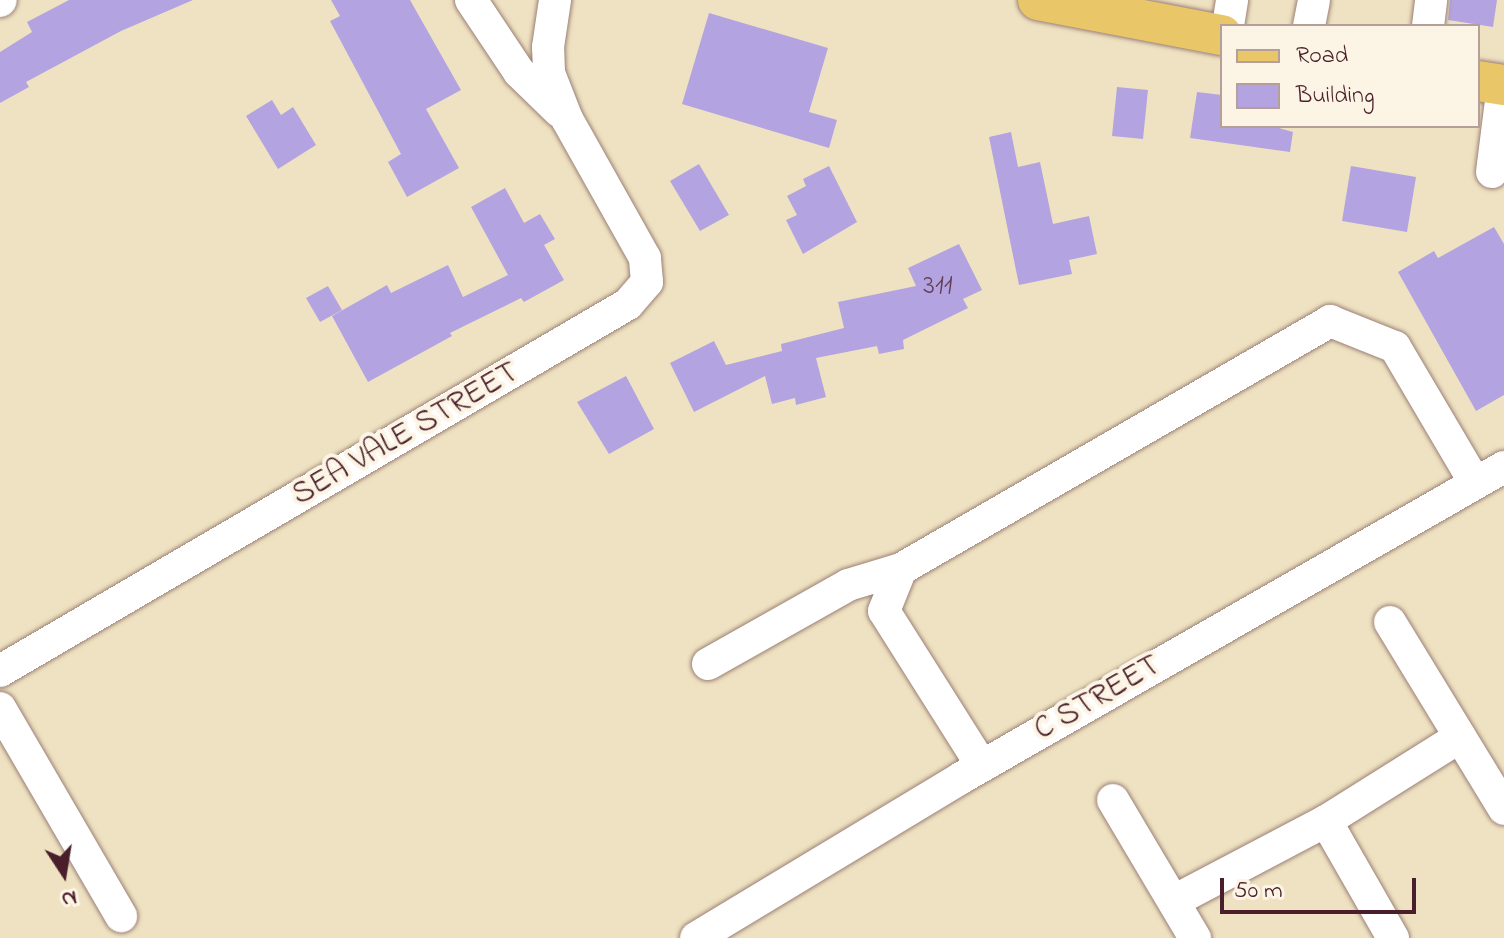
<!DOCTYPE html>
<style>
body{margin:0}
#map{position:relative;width:1504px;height:938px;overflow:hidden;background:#efe2c2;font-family:"Indie Flower",sans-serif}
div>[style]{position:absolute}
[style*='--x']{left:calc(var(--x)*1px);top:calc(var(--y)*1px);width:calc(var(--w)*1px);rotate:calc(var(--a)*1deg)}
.building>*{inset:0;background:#b3a4e1}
.roads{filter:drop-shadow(0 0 2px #9c8076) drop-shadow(0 0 2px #9c8076)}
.minor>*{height:32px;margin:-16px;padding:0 16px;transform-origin:16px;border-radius:16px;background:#fff}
.major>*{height:40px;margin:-20px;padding:0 20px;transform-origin:20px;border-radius:20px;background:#e9c769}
span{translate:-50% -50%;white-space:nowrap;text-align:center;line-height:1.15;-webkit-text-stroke:8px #fcf5e5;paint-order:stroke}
.number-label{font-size:28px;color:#644058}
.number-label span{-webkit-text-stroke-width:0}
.street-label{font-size:32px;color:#4a1f2b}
.legend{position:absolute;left:1220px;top:24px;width:260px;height:104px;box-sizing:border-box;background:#fcf5e5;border:2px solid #b59f9b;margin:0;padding:10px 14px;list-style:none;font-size:24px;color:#4a1f2b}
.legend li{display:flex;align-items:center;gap:16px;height:40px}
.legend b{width:40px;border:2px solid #b59f9b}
.north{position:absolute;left:24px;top:834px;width:80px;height:80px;-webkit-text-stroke:6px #fcf5e5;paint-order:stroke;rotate:168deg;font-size:22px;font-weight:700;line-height:32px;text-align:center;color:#4a1f2b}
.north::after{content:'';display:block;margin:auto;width:28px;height:36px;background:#4a1f2b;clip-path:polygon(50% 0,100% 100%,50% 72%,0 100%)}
.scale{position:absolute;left:1220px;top:878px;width:196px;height:36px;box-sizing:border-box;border:4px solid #4a1f2b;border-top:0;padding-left:10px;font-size:24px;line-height:28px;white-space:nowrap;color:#4a1f2b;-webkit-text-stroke:6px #fcf5e5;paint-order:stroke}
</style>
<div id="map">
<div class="building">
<div style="clip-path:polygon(69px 0,193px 0,121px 31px,26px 82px,29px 87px,0 103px,0 52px,32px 32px,27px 22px)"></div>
<div style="clip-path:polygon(331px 0,410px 0,461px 90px,426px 109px,459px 168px,407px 197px,388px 162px,401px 154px,330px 21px,340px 16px)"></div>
<div style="clip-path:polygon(1450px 0,1497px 0,1493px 27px,1448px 20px)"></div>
<div style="clip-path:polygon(709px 13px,828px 48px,809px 112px,837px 120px,829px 148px,682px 104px)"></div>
<div style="clip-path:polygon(1117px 87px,1148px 90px,1143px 139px,1112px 136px)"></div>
<div style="clip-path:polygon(1197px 92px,1222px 95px,1222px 126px,1272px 126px,1293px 132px,1290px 152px,1190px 138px)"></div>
<div style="clip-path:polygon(272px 100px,281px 115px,293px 107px,316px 145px,278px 169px,246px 116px)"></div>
<div style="clip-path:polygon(1011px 132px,1018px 167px,1040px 162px,1053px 224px,1089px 216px,1097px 254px,1069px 260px,1072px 274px,1019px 285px,989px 137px)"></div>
<div style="clip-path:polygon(699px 164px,729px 215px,700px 231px,670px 181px)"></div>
<div style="clip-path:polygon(829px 166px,857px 222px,803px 254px,786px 220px,797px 215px,787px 196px,806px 186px,803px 179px)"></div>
<div style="clip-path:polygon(1351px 166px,1416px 177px,1407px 232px,1342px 221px)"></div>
<div style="clip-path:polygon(505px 188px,524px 223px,540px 214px,555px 239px,544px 245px,564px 280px,524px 302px,521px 298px,450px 333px,452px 336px,368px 382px,332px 316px,387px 285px,391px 293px,448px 265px,463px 297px,508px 275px,471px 207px)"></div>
<div style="clip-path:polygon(1494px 227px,1504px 244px,1504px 395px,1476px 411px,1398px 272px,1434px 251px,1438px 258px)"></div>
<div style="clip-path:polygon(959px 244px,982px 290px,963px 299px,968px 308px,903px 340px,904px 349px,879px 354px,877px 346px,816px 358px,826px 397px,796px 405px,795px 398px,772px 404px,765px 376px,694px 412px,670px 363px,714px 341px,726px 365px,782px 351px,781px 344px,844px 328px,838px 302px,916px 286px,908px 268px)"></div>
<div style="clip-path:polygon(328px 286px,342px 310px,320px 322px,306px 298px)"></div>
<div style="clip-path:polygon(626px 376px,654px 429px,609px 454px,577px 402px)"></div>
</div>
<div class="roads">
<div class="minor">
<div style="--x:471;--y:0;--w:87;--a:56.3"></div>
<div style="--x:519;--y:72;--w:56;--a:44.3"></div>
<div style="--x:0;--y:1;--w:1;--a:-45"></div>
<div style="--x:1228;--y:26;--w:26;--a:-81"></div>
<div style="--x:1309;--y:26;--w:26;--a:-79"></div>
<div style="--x:1428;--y:26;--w:26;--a:-83"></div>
<div style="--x:1492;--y:172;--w:88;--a:-82.8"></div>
<div style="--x:1390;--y:622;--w:219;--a:58.6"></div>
<div style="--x:708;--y:664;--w:161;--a:-29.4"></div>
<div style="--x:848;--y:585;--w:55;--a:-16.8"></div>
<div style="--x:0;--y:671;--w:727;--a:-30.3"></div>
<div style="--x:628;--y:304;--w:29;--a:-49"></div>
<div style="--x:647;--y:282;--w:24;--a:-95"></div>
<div style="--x:645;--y:258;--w:159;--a:-119.3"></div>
<div style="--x:567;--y:119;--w:49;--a:-111.4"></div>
<div style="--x:549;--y:73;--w:26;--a:-92"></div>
<div style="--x:548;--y:47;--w:48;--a:-81.5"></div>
<div style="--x:0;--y:708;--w:241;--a:59.8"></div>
<div style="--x:982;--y:766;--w:183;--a:-122.3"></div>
<div style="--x:884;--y:611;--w:45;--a:-68"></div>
<div style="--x:901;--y:569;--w:496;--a:-30"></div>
<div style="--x:1330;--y:321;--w:70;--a:21.8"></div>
<div style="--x:1395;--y:347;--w:156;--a:59.5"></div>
<div style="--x:1113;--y:800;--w:161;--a:59.3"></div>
<div style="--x:1326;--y:821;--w:135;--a:60.2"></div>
<div style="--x:1174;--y:901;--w:172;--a:-27.8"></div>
<div style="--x:1326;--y:821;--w:158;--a:-32.1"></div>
<div style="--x:696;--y:938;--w:310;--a:-31.1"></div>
<div style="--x:961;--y:778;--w:626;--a:-29.8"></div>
</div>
<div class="major">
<div style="--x:1038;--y:0;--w:187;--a:10.8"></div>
<div style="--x:1478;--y:81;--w:26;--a:9"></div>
</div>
</div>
<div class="number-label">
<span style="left:938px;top:287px">311</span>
</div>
<div class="street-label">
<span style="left:406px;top:435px;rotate:-30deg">SEA VALE STREET</span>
<span style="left:1098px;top:699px;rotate:-30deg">C STREET</span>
</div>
<ul class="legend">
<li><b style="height:10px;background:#e9c769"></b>Road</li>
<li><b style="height:22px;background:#b3a4e1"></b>Building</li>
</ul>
<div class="north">N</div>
<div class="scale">50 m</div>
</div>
